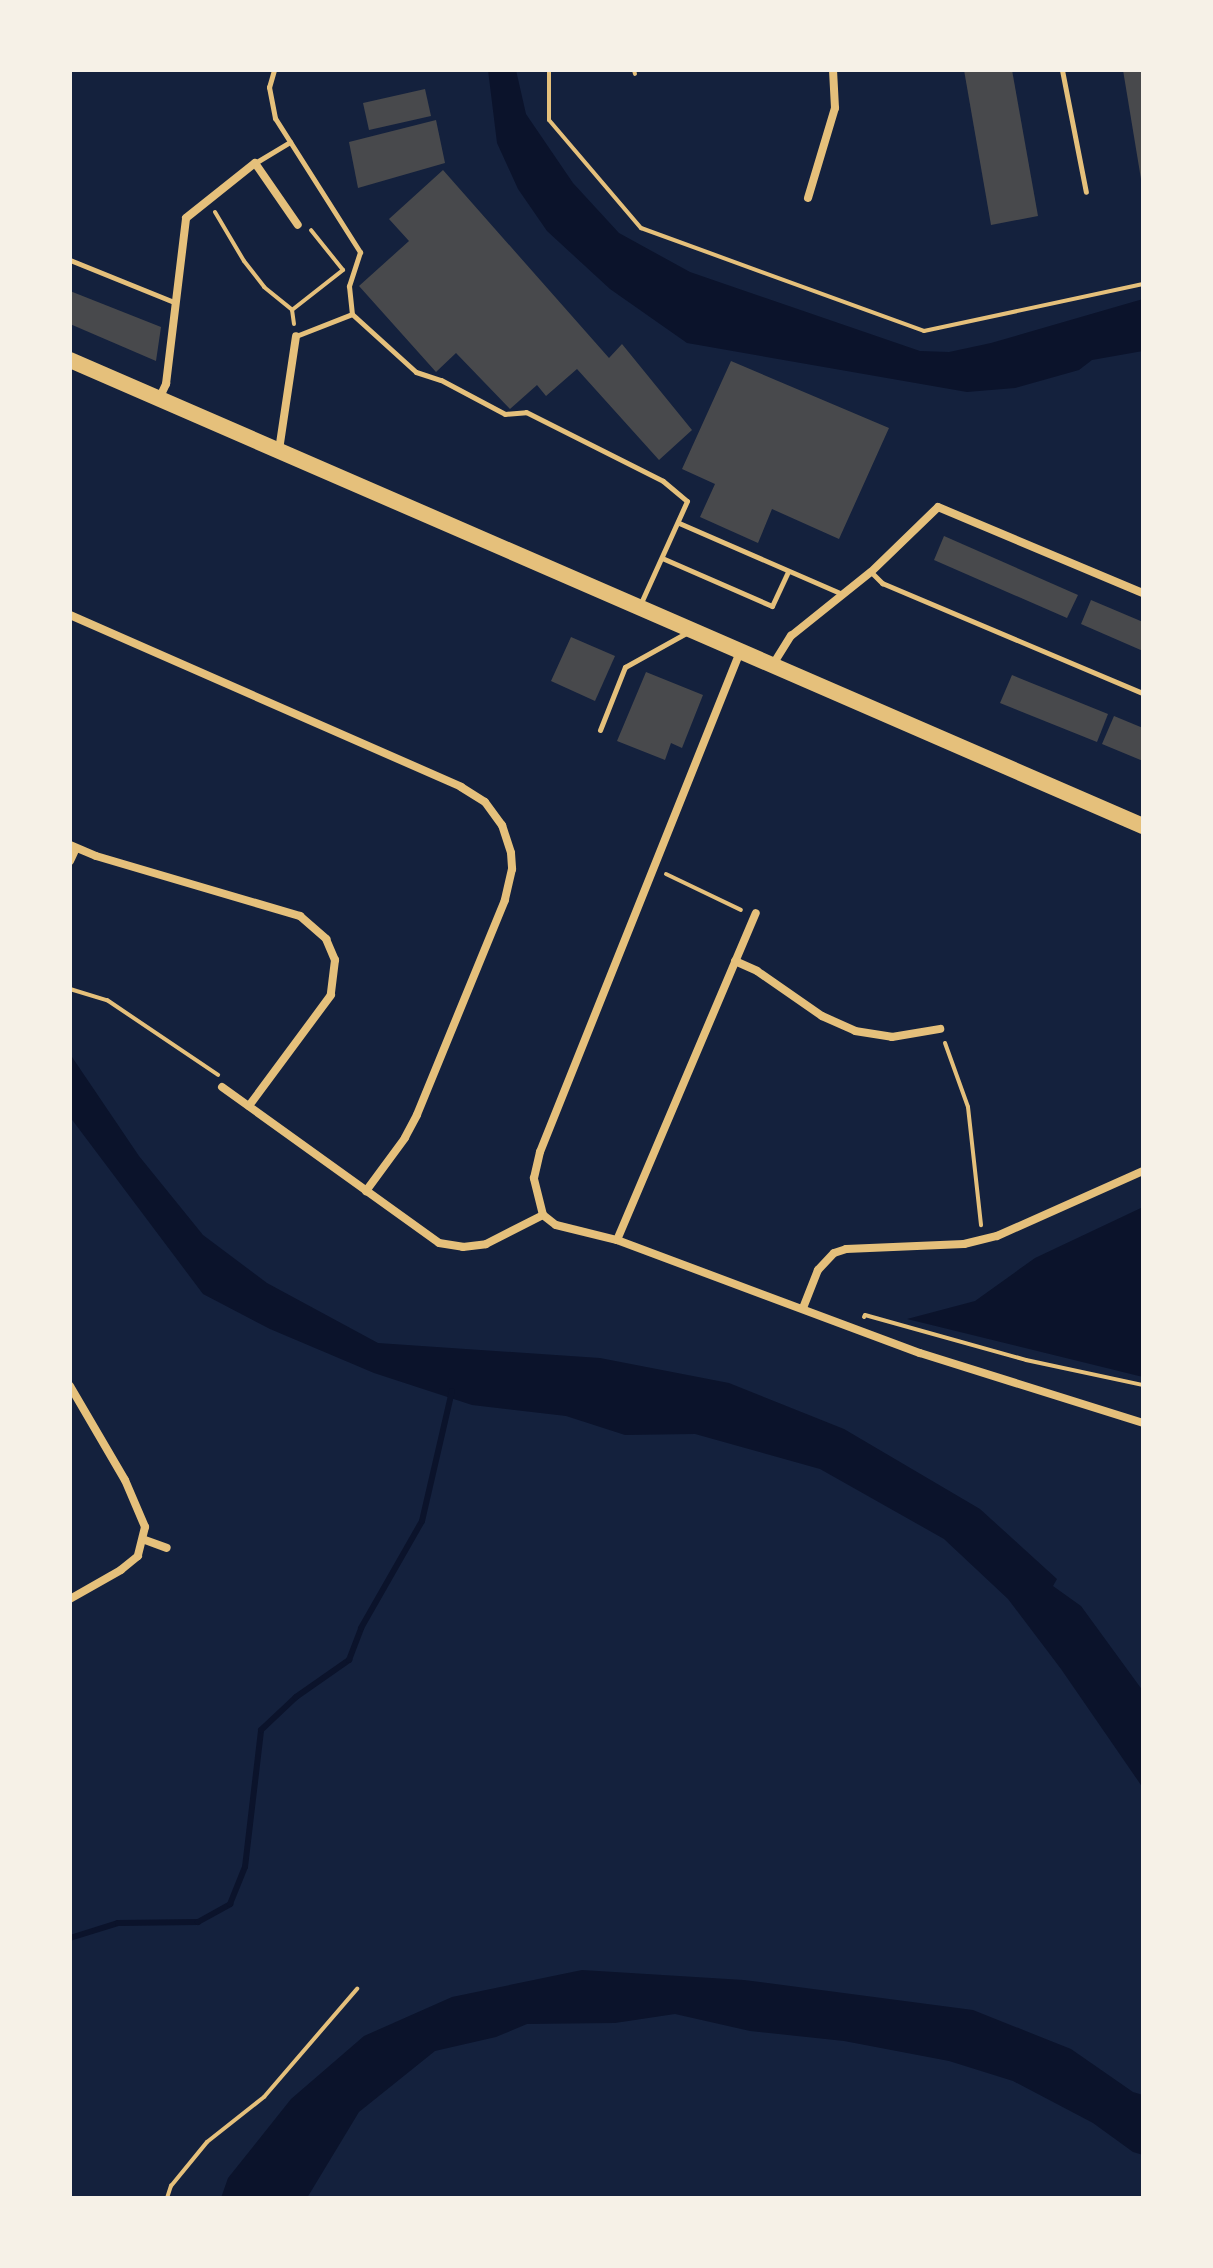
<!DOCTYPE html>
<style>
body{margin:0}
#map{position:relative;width:1213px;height:2268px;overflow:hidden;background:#14213d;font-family:"PT Sans",sans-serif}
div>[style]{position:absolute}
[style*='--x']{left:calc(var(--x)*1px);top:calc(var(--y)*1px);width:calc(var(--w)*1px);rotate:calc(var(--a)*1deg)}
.water>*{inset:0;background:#0b132b}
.stream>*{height:6px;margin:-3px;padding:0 3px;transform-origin:3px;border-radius:3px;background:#0b132b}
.building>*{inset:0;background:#48494c}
.path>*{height:4px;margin:-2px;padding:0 2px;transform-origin:2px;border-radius:2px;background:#e5c07b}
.service>*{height:5px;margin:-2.5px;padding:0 2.5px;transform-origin:2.5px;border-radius:2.5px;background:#e5c07b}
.minor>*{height:8px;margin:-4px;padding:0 4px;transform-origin:4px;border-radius:4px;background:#e5c07b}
.trunk>*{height:16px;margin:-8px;padding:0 8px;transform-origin:8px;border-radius:8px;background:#e5c07b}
span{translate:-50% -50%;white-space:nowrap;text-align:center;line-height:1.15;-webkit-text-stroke:8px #f6f1e7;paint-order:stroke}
.frame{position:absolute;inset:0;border:72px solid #f6f1e7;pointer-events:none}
</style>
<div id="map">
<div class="water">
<div style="clip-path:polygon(488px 70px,516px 70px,526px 114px,573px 183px,619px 233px,690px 272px,920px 351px,949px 352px,991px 343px,1143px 299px,1143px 351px,1092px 360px,1079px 370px,1015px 388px,967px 392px,687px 343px,610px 289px,547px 231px,518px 189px,497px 143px)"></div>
<div style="clip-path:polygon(70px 1054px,139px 1156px,203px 1235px,267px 1283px,378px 1343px,600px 1358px,729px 1383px,844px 1429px,980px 1509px,1057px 1579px,1053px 1586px,1081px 1606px,1143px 1691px,1143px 1788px,1061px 1669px,1008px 1599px,944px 1539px,820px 1469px,695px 1434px,625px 1435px,566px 1416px,472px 1405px,374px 1373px,270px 1329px,203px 1294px,70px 1117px)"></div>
<div style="clip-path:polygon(1143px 1207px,1143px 1377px,907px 1319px,975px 1301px,1035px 1258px)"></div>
<div style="clip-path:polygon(582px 1970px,744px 1980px,973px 2010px,1071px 2049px,1133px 2092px,1143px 2095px,1143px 2155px,1133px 2152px,1093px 2123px,1013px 2081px,949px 2061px,844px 2041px,750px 2031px,675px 2014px,615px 2023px,527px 2024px,496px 2037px,435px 2051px,359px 2112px,307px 2198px,221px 2198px,228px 2178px,291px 2099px,364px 2036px,452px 1997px)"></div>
</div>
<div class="stream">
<div style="--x:70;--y:1938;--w:50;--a:-17.4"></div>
<div style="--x:118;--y:1923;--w:80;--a:-0.7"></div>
<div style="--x:198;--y:1922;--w:37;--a:-29"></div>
<div style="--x:230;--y:1904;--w:40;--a:-68"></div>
<div style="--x:245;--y:1867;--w:138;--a:-83.3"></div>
<div style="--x:261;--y:1730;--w:48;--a:-43.3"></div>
<div style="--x:296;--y:1697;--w:65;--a:-34.9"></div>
<div style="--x:349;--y:1660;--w:34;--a:-69"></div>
<div style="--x:361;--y:1628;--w:123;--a:-60.3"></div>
<div style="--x:422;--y:1521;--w:133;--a:-77"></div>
</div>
<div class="building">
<div style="clip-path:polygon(964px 70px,1012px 70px,1038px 216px,991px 225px)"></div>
<div style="clip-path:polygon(1123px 70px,1143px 70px,1143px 178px,1141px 179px)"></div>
<div style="clip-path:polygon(425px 89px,431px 116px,369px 130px,363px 103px)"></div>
<div style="clip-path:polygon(436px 120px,445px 163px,358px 188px,349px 142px)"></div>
<div style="clip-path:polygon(443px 170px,609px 358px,622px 344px,692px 430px,659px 460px,577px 369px,546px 396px,537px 385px,510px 409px,456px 353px,436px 372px,359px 286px,409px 241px,389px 219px)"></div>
<div style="clip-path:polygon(70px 291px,161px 327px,156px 361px,70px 324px)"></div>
<div style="clip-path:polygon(731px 361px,889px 428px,839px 539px,772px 509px,758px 543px,700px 517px,715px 484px,682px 469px)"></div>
<div style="clip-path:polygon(944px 536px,1078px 595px,1067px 618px,934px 560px)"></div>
<div style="clip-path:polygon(1091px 600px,1143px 622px,1143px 651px,1081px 624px)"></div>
<div style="clip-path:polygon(571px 637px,615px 656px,595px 701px,551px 681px)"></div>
<div style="clip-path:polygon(646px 672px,703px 695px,682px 748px,671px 743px,665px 760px,617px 741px)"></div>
<div style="clip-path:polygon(1012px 675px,1108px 714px,1097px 742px,1000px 703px)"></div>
<div style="clip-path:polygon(1114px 716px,1143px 728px,1143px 761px,1102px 744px)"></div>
</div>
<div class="path">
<div style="--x:549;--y:70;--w:50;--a:90"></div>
<div style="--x:549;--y:120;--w:142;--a:49.6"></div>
<div style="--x:641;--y:228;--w:301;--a:20"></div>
<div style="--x:924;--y:331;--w:224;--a:-12.1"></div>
<div style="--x:634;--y:70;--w:4;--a:76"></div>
<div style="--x:215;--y:212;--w:57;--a:59.4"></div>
<div style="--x:244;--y:261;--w:33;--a:52"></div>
<div style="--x:264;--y:287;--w:36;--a:39"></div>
<div style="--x:294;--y:324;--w:14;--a:-98"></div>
<div style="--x:292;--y:310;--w:65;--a:-38.1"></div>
<div style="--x:343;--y:270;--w:51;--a:-128.7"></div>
<div style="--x:666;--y:874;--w:83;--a:25.6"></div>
<div style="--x:70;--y:989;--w:39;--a:17"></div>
<div style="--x:107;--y:1000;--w:134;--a:34"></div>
<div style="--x:945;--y:1043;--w:68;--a:70.2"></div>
<div style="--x:968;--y:1107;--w:119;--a:83.7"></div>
<div style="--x:864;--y:1317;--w:2;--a:-63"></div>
<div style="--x:865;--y:1315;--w:167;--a:15.6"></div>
<div style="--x:1026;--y:1360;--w:120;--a:12.1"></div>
<div style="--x:167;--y:2198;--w:13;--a:-72"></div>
<div style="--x:171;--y:2186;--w:57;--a:-50.7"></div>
<div style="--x:207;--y:2142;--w:73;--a:-38.3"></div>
<div style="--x:264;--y:2097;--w:143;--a:-49.3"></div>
</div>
<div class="service">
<div style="--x:274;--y:70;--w:18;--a:106"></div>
<div style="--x:269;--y:87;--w:32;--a:79"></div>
<div style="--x:275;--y:118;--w:159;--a:57.6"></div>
<div style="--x:360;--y:252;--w:36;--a:108"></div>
<div style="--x:349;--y:286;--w:28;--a:84"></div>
<div style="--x:1062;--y:70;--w:124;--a:78.9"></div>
<div style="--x:255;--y:163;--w:41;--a:-31"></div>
<div style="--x:70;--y:260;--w:112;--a:22"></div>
<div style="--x:296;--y:336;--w:60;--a:-21.4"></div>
<div style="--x:352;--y:314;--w:86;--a:42.2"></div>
<div style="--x:416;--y:372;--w:26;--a:18"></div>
<div style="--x:441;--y:380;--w:72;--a:28"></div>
<div style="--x:505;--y:414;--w:21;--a:-5"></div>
<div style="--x:526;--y:412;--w:153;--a:26.7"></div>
<div style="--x:663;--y:481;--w:31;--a:40"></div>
<div style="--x:687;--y:501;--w:112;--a:114.3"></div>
<div style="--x:679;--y:523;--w:178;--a:23.5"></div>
<div style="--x:662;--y:558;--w:120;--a:23.6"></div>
<div style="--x:772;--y:606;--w:38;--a:-65"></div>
<div style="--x:871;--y:572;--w:16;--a:45"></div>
<div style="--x:882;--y:583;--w:283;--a:22.9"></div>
<div style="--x:600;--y:730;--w:68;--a:-68.4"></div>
<div style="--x:625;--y:667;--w:70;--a:-29.1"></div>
</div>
<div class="minor">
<div style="--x:808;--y:198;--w:94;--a:-73.3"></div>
<div style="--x:835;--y:108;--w:38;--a:-93"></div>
<div style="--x:159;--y:399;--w:17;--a:-65"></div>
<div style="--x:166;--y:384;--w:167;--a:-83.1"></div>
<div style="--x:186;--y:218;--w:88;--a:-38.6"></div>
<div style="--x:255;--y:163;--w:75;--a:55.3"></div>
<div style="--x:279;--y:450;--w:115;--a:-81.5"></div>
<div style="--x:70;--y:615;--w:427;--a:23.7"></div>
<div style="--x:461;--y:787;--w:28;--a:32"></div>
<div style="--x:485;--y:802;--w:29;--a:54"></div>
<div style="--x:502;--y:825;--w:29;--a:72"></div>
<div style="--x:511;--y:853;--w:16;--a:86"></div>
<div style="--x:512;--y:869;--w:32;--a:103"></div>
<div style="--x:505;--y:900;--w:232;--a:112.3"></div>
<div style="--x:417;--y:1115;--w:26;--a:118"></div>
<div style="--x:405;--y:1138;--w:66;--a:126.3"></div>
<div style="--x:772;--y:666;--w:36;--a:-58"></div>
<div style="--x:791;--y:636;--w:102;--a:-38.7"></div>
<div style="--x:871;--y:572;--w:93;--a:-44.1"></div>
<div style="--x:938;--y:507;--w:222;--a:22.8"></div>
<div style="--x:70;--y:845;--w:28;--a:23"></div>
<div style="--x:96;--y:856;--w:213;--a:16.4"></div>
<div style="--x:300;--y:916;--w:35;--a:41"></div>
<div style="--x:326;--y:939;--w:23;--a:67"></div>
<div style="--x:335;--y:960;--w:35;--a:97"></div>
<div style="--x:331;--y:995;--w:138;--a:126.5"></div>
<div style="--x:70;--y:861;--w:14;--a:-65"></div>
<div style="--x:735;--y:961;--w:24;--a:24"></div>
<div style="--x:757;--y:971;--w:79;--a:34.7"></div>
<div style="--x:822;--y:1016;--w:36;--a:24"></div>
<div style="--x:855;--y:1031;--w:37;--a:9"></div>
<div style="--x:892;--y:1037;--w:49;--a:-9.5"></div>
<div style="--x:222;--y:1087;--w:267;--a:35.7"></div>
<div style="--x:439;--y:1243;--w:24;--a:9"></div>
<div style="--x:463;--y:1247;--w:23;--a:-7"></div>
<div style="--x:486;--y:1244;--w:64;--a:-27"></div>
<div style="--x:543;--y:1215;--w:16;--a:38"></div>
<div style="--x:556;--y:1225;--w:63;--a:13.8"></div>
<div style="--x:617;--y:1240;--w:323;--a:20.5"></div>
<div style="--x:920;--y:1353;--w:234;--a:17.4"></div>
<div style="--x:543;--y:1215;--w:38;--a:-104"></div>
<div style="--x:534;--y:1178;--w:27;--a:-77"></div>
<div style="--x:540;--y:1152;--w:539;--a:-68.2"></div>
<div style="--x:617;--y:1240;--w:355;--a:-67"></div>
<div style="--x:803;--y:1308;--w:41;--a:-68.5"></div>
<div style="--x:818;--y:1270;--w:23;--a:-47"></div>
<div style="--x:834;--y:1253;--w:13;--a:-18"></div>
<div style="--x:846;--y:1249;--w:118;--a:-2.4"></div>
<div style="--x:964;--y:1244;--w:34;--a:-14"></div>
<div style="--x:997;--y:1236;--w:160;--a:-24"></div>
<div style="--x:70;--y:1386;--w:109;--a:59.7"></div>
<div style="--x:125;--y:1480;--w:51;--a:66.9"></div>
<div style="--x:145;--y:1527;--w:30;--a:104"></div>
<div style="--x:138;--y:1556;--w:22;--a:141"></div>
<div style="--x:121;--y:1570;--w:59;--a:150.4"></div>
<div style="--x:145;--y:1540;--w:23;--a:20"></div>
</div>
<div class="trunk">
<div style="--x:70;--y:360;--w:1170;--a:23.48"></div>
</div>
<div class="frame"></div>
</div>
